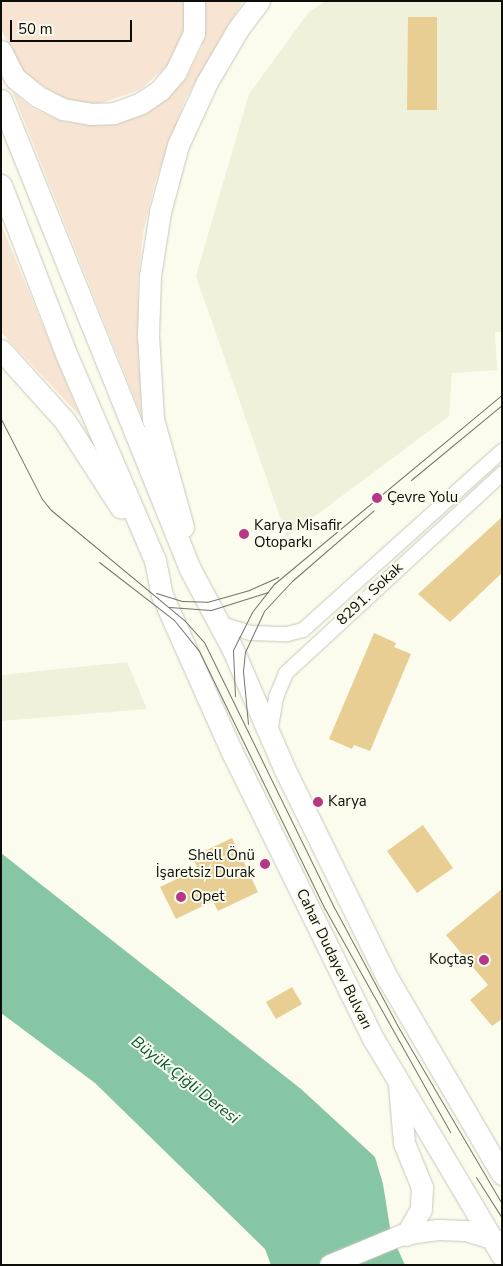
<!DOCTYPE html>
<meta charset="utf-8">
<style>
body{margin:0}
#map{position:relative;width:503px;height:1266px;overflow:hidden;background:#fbfced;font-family:"Nunito Sans",sans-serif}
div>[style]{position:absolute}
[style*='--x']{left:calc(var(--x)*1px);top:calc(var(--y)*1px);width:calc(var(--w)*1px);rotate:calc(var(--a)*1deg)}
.built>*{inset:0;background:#eff1db}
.green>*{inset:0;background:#f8e4d3}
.water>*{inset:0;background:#87c6a4}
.building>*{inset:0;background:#e9ce94}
.roads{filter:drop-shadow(0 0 1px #c7c8ba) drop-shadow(0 0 1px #c7c8ba)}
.street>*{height:14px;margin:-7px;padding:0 7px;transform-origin:7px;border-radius:7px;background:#fff}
.secondary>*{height:20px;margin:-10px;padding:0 10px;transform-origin:10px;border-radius:10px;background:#fff}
.primary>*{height:21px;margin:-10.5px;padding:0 10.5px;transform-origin:10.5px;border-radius:10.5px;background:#fff}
.tram>*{height:1px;margin:-0.5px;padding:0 0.5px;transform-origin:0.5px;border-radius:0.5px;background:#75766c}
.dots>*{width:14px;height:14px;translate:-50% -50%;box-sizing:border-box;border:2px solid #fbfced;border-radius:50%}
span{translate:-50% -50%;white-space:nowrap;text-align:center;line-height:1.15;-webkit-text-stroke:4px #fbfced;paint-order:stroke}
.poi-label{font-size:15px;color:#0d0e09}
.left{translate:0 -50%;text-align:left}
.right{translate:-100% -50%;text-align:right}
.street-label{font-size:15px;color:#0d0e09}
.water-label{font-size:16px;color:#065839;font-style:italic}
.frame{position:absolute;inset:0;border:2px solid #0d0e09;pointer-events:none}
.scale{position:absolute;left:10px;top:20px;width:122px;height:22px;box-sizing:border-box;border:2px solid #0d0e09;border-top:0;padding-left:6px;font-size:15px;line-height:18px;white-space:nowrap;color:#0d0e09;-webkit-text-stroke:4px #fbfced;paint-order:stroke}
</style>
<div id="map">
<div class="built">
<div style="clip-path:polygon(325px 1px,502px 1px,502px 332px,495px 332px,497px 370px,452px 373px,449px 416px,287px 537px,196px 276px,249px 94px,308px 13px)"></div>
<div style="clip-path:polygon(127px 662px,147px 709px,1px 721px,1px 675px)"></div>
</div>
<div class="green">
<div style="clip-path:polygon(1px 1px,180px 1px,186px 4px,184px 27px,178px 48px,169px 64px,140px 90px,101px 103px,79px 103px,60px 97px,25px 74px,12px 54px,1px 28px)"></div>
<div style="clip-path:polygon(205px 1px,243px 1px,185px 100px,155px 183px,143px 233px,138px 282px,141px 414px,12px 91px,32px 108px,61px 121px,93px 125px,114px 122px,166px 98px,185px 80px,202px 47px,206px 24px)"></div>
<div style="clip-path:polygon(1px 224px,80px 416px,1px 332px)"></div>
</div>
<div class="water">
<div style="clip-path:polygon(1px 853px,301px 1089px,375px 1157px,383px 1184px,391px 1234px,405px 1265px,271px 1265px,265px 1249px,95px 1083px,1px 1013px)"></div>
</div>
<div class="building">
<div style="clip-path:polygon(408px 17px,437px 17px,437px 110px,407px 110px)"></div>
<div style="clip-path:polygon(502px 517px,502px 573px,450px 622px,418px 594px)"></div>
<div style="clip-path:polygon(374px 633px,396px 643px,394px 647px,411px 654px,370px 751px,354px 745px,352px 749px,329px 739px)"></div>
<div style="clip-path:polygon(423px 825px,453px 868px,417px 893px,387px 851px)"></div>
<div style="clip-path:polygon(232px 838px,258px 892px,218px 911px,213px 901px,176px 919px,160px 887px,198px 869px,192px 857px)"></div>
<div style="clip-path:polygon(502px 889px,502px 1019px,492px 1026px,470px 1000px,488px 985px,446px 935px)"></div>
<div style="clip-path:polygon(292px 987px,302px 1004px,276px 1019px,266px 1002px)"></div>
</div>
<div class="roads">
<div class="street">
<div style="--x:218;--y:623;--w:34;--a:17"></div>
<div style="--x:251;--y:633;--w:36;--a:2"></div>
<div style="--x:287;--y:634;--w:16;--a:-14"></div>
<div style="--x:303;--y:630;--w:268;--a:-42"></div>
<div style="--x:270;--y:732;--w:36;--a:-80"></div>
<div style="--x:276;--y:697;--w:26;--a:-67"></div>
<div style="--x:286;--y:673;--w:294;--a:-42.7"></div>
</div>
<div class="secondary">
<div style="--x:330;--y:1265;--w:78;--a:-22.6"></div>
<div style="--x:402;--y:1235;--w:36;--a:-8"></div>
<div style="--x:438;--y:1230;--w:28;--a:2"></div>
<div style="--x:466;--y:1231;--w:38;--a:17"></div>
</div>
<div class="primary">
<div style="--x:1;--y:51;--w:30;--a:63"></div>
<div style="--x:15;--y:78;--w:28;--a:39"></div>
<div style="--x:37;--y:96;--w:29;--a:27"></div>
<div style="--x:63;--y:109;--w:27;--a:10"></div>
<div style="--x:90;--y:114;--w:24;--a:-2"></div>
<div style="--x:114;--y:113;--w:29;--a:-20"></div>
<div style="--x:141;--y:103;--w:23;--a:-34"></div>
<div style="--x:160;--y:90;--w:23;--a:-49"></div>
<div style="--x:175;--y:73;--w:44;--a:-64.6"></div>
<div style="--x:194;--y:33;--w:32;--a:-90"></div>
<div style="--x:1;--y:100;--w:506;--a:68.05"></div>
<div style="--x:190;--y:569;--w:92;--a:62"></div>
<div style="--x:233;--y:650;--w:129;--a:66.6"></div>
<div style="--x:284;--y:768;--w:235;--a:63.8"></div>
<div style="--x:388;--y:979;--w:226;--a:59.7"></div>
<div style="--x:1;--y:185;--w:183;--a:68.9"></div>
<div style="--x:67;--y:356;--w:222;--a:66.7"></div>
<div style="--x:155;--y:560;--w:36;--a:79"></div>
<div style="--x:162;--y:595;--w:172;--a:66"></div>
<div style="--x:232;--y:752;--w:321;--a:63.8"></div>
<div style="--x:374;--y:1040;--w:251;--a:59.3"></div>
<div style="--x:1;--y:350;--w:96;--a:48"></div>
<div style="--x:65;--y:421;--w:103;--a:57.2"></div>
<div style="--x:183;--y:527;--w:112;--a:-105.5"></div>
<div style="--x:153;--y:419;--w:83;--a:-93.4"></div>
<div style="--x:148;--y:336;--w:60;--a:-88.1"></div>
<div style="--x:150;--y:276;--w:65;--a:-81.1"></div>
<div style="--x:160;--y:212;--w:69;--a:-75"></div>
<div style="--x:178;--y:145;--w:69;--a:-65.3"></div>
<div style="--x:207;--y:82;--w:61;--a:-59.7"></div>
<div style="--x:238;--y:29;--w:35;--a:-53"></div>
<div style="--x:399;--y:1085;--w:58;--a:85.1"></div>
<div style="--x:404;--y:1143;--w:48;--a:67.8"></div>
<div style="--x:422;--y:1187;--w:22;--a:93"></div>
<div style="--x:421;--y:1209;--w:30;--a:120"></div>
</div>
</div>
<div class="tram">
<div style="--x:1;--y:419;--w:90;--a:62.9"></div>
<div style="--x:42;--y:499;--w:14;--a:51"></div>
<div style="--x:51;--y:510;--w:174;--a:39.6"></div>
<div style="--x:185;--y:621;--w:28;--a:48"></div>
<div style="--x:204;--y:642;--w:297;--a:63.9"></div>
<div style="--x:335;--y:909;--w:137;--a:61.8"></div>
<div style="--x:400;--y:1030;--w:202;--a:59.6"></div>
<div style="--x:411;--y:480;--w:118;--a:-39.5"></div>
<div style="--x:99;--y:562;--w:95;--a:37.7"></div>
<div style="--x:174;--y:620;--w:40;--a:51"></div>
<div style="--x:199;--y:651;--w:287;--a:64"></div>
<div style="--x:325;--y:909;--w:256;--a:60.7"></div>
<div style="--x:156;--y:593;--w:28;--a:17"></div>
<div style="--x:183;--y:601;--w:24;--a:2"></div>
<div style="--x:207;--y:602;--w:44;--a:-15.9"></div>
<div style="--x:249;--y:590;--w:32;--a:-24"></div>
<div style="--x:169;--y:607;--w:42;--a:4.1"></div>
<div style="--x:211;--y:610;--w:60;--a:-17.5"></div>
<div style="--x:235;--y:696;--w:46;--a:-92.5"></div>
<div style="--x:233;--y:650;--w:42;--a:-63.4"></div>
<div style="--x:252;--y:612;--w:36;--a:-52"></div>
<div style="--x:274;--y:584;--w:296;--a:-39.7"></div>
<div style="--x:248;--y:724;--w:53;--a:-95.4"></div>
<div style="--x:243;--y:671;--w:19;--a:-84"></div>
<div style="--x:245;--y:652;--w:45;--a:-65.1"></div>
<div style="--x:264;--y:611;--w:41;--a:-47"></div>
<div style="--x:292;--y:581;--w:108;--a:-40.9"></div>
<div style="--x:476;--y:1177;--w:49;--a:57.6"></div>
</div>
<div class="dots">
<div style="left:377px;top:498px;background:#b53786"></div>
<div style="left:244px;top:534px;background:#b53786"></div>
<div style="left:318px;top:802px;background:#b53786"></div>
<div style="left:265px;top:864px;background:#b53786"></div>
<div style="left:181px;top:897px;background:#b53786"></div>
<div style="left:484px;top:960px;background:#b53786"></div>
</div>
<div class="poi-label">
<span class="left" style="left:387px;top:498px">Çevre Yolu</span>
<span class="left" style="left:254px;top:534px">Karya Misafir<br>Otoparkı</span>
<span class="left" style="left:328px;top:802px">Karya</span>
<span class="right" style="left:255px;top:864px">Shell Önü<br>İşaretsiz Durak</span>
<span class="left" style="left:191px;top:897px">Opet</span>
<span class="right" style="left:474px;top:960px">Koçtaş</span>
</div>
<div class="street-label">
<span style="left:370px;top:594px;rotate:-43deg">8291. Sokak</span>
<span style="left:334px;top:959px;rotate:64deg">Cahar Dudayev Bulvarı</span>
</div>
<div class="water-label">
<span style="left:185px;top:1080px;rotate:38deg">Büyük Çiğli Deresi</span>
</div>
<div class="frame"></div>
<div class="scale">50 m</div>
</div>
